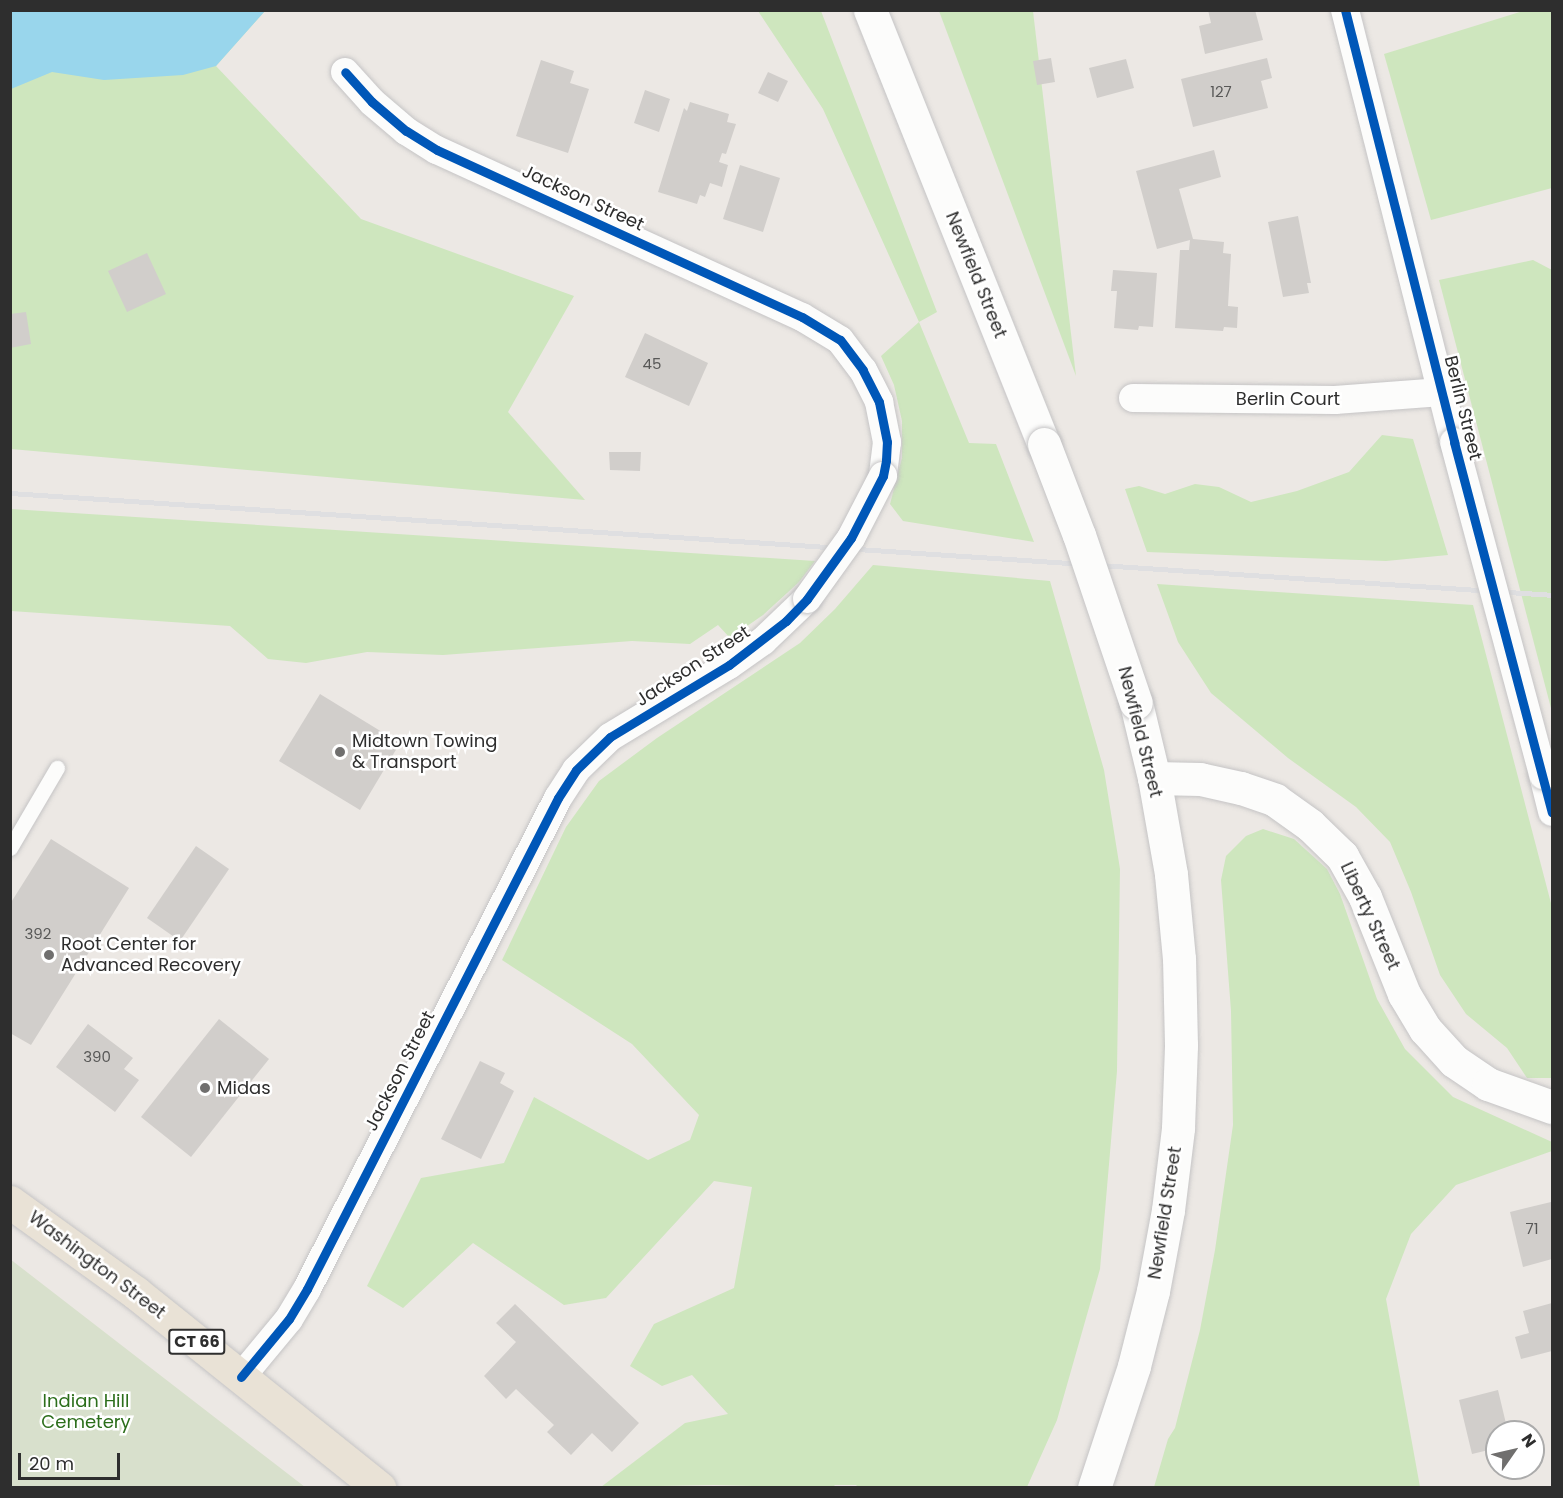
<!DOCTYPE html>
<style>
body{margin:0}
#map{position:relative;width:1563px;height:1498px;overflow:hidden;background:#ece8e4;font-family:Poppins,sans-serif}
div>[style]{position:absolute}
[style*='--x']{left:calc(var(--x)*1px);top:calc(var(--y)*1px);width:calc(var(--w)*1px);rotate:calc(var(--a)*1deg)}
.green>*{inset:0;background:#cee6be}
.cemetery>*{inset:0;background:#d8e0cc}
.water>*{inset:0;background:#99d6ec}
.building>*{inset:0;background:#d1cecb}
.roads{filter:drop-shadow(0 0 2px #c5c4c5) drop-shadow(0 0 2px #c5c4c5)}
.service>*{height:15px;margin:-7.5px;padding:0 7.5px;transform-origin:7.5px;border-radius:7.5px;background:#fcfcfb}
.minor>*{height:28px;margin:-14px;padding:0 14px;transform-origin:14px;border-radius:14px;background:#fcfcfb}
.tertiary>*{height:33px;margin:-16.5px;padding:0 16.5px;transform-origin:16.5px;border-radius:16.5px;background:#fcfcfb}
.secondary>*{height:33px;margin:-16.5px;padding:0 16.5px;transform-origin:16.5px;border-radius:16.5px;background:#fcfcfb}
.trunk>*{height:33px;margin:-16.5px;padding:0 16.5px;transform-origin:16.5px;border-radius:16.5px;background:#e9e2d6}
.rail>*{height:4.5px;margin:-2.25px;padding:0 2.25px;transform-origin:2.25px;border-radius:2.25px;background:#dfdfe1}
.bridges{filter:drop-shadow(0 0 2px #c5c4c5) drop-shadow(0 0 2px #c5c4c5)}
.minor-bridge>*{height:28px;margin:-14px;padding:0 14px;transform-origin:14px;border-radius:14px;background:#fcfcfb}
.secondary-bridge>*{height:33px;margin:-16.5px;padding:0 16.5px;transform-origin:16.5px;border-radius:16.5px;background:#fcfcfb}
.cycleway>*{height:9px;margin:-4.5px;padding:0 4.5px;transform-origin:4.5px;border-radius:4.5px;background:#0057b8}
.dots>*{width:16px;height:16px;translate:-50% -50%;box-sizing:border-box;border:3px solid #fff;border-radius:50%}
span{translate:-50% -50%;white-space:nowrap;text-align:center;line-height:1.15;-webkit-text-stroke:5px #fff;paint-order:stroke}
.number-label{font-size:15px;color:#585857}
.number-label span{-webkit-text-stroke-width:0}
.shield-label span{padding:2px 4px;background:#fff;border:2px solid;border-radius:4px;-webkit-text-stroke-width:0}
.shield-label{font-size:16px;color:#2e2e2e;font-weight:700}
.street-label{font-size:18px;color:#2e2e2e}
.poi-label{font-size:18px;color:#2e2e2e}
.left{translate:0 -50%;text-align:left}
.park-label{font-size:18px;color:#2c6e1b}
.frame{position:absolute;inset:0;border:12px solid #2e2e2e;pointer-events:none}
.north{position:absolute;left:1485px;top:1420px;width:60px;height:60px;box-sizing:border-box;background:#fff;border:2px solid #ababab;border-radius:50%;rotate:56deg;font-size:16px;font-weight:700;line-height:24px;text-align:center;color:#2e2e2e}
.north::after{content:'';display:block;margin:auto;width:21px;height:27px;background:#706f6e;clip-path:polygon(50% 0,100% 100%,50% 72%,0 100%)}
.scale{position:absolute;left:18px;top:1453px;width:102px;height:27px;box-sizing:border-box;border:3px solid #2e2e2e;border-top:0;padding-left:8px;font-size:18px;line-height:21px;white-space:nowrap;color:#2e2e2e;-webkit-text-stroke:4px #fff;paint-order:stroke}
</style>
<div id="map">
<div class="green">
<div style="clip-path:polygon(10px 11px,265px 11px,216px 66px,361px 219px,574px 296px,508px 412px,585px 500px,11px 449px)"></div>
<div style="clip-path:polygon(758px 11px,821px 11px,937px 312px,919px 322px,969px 443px,996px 444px,1034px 542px,903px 521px,890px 504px,902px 458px,902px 421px,894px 385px,881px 356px,919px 322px,823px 109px)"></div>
<div style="clip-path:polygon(939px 11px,1033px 11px,1076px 376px)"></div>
<div style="clip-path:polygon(1523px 11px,1552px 11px,1552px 188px,1431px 220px,1384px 54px)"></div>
<div style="clip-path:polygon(1533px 260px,1552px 270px,1552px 712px,1439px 280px)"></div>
<div style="clip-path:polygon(1382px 435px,1413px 439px,1448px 555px,1386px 561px,1147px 552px,1125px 489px,1139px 486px,1165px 494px,1195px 484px,1219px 487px,1251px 502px,1297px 491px,1349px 472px)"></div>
<div style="clip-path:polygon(11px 509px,815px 561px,799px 582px,763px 615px,730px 638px,718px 625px,690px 644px,632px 641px,443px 655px,367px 652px,306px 663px,268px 659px,230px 626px,11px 611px)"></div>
<div style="clip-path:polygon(873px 565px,1050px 581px,1104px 770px,1120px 869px,1117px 1071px,1100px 1269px,1057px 1420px,1027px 1487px,859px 1488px,856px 1485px,835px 1485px,832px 1488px,714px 1485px,601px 1487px,685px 1423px,728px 1414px,692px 1375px,662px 1386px,630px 1366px,654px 1324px,734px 1288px,752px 1187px,714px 1181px,606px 1298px,564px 1305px,473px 1243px,403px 1308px,367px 1286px,421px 1178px,504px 1163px,534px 1097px,648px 1160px,690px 1140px,699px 1115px,632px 1044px,502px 960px,566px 827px,599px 781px,657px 738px,800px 643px,835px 609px)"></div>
<div style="clip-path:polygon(1157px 584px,1473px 605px,1552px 907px,1552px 1078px,1527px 1078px,1507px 1048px,1466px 1014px,1440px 975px,1411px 892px,1390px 842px,1356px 807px,1288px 758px,1211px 693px,1178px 642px)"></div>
<div style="clip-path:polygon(1263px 829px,1294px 839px,1327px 869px,1340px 894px,1377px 999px,1405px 1049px,1453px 1097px,1552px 1142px,1552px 1151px,1456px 1185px,1411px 1234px,1386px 1299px,1420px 1487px,1154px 1487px,1168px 1439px,1175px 1428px,1200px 1330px,1215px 1250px,1233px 1125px,1231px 1011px,1221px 880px,1226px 856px,1246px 836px)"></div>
</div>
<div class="cemetery">
<div style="clip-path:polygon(10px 1259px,270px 1460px,305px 1487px,11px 1487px)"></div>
</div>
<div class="water">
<div style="clip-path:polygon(11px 10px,265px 10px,265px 11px,216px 66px,183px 75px,104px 80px,52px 72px,11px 89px)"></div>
</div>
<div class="building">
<div style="clip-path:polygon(1208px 10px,1255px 10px,1263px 40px,1205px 54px,1199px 26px,1211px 23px)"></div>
<div style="clip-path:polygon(1051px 58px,1055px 82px,1037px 85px,1033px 61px)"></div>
<div style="clip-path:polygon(1267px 58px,1272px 78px,1261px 81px,1268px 108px,1193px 127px,1181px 79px)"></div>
<div style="clip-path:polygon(1126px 59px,1134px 88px,1097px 98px,1089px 68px)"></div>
<div style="clip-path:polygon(541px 60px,574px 71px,570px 83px,589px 89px,568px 153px,516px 136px)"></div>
<div style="clip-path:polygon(768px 72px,788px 81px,778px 102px,758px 93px)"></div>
<div style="clip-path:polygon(645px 90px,670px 99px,659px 132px,634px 123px)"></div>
<div style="clip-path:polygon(690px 102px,729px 114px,727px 122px,736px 124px,726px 154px,722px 153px,719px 162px,728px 165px,722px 187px,710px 183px,705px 197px,700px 195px,697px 204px,658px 192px,684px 108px,687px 111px)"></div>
<div style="clip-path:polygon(1214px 150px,1221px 177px,1179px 189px,1193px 239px,1224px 242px,1223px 253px,1231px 254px,1228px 306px,1238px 307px,1237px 328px,1224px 327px,1223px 331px,1175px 328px,1180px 250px,1189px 250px,1190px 240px,1157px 249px,1136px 171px)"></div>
<div style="clip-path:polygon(740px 165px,780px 178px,763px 232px,723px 219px)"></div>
<div style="clip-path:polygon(1298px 216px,1311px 283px,1307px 283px,1309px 293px,1283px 297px,1268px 222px)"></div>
<div style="clip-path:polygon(147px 253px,166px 294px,127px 312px,108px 271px)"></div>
<div style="clip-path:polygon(1113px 270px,1157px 273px,1153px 327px,1139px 326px,1138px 330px,1114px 328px,1117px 291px,1111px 291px)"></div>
<div style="clip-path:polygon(26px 312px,31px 344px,10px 348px,10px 314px)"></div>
<div style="clip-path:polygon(645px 333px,708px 363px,689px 406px,625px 377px)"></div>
<div style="clip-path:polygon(609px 452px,641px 452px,640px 471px,610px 470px)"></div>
<div style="clip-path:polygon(320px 694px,400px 743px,360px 810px,279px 761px)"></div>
<div style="clip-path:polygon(51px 839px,129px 888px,31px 1045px,10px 1033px,10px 904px)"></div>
<div style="clip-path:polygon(196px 846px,229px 869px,180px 941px,147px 918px)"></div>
<div style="clip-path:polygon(219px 1019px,269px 1059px,191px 1157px,141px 1117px)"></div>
<div style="clip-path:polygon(88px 1024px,133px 1058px,124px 1069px,139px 1080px,115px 1112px,56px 1067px)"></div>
<div style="clip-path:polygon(480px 1061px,505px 1073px,500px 1083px,514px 1091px,481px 1159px,441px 1139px)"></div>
<div style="clip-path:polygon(1551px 1202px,1552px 1259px,1523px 1267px,1510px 1212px)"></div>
<div style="clip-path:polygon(1552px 1303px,1552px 1351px,1521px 1359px,1515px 1337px,1529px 1333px,1523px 1311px)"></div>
<div style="clip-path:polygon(515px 1304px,639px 1423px,612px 1452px,592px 1433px,571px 1455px,547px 1432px,554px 1425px,516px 1389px,506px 1399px,484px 1376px,516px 1342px,496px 1323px)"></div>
<div style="clip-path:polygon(1498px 1390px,1508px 1432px,1497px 1432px,1497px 1448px,1472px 1454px,1459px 1400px)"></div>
</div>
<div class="roads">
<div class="service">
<div style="--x:10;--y:848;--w:93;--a:-59.6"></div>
</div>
<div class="minor">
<div style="--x:1345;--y:10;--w:446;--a:75.8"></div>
<div style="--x:345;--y:72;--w:40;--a:48"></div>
<div style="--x:372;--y:102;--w:45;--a:40.5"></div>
<div style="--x:406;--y:131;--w:36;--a:32"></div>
<div style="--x:437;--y:150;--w:401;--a:24.6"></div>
<div style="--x:802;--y:317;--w:44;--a:31.2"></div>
<div style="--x:840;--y:340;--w:38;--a:53"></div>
<div style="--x:863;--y:370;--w:36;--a:63"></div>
<div style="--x:879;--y:402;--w:41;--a:78.7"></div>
<div style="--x:887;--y:442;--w:34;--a:97"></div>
<div style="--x:1133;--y:398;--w:202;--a:0.6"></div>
<div style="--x:1335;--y:400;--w:107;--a:-4.3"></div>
<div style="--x:1543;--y:775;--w:38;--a:76"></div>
<div style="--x:241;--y:1377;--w:75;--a:-50.4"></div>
<div style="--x:289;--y:1319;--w:35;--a:-59"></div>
<div style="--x:307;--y:1289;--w:551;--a:-62.92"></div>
<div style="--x:558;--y:798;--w:33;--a:-57"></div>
<div style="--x:576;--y:770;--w:47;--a:-44.1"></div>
<div style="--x:610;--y:737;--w:139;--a:-31.2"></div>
<div style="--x:729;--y:665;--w:42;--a:-35.2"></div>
<div style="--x:763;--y:641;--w:61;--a:-43.7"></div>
</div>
<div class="tertiary">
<div style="--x:1154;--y:778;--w:46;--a:1.2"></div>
<div style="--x:1200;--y:779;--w:42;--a:12.4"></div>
<div style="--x:1241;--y:788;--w:36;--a:19"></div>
<div style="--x:1275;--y:800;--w:43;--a:35.5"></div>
<div style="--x:1310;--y:825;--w:45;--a:44.1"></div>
<div style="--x:1342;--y:856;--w:47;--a:60.7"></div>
<div style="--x:1365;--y:897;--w:105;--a:68.1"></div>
<div style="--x:1404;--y:994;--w:41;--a:59"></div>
<div style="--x:1425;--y:1029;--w:43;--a:47.8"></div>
<div style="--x:1454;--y:1061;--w:41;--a:34.1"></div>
<div style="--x:1488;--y:1084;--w:68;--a:19.8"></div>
</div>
<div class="secondary">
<div style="--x:870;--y:10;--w:468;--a:68.2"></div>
<div style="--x:1094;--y:1488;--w:128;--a:-71.8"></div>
<div style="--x:1134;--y:1366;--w:77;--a:-75.8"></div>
<div style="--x:1153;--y:1291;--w:82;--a:-79.5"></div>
<div style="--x:1168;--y:1210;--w:83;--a:-83"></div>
<div style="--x:1178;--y:1128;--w:83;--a:-87.9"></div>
<div style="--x:1181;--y:1045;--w:86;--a:-91.3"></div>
<div style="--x:1179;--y:959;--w:85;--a:-95.4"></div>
<div style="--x:1171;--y:874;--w:97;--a:-100"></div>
<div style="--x:1154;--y:778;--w:77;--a:-103.5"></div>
</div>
<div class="trunk">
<div style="--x:10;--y:1202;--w:155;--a:35.8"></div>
<div style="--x:136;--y:1293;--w:312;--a:38.7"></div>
</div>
</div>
<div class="rail">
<div style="--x:10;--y:493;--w:1545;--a:3.78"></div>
</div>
<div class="bridges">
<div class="minor-bridge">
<div style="--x:1454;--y:442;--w:345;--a:75"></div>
<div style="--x:807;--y:599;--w:75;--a:-54.2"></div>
<div style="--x:851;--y:538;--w:70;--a:-62.7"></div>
</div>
<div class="secondary-bridge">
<div style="--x:1044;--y:444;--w:97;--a:69"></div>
<div style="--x:1079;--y:535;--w:177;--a:71.3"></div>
</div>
</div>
<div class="cycleway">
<div style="--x:1345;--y:10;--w:446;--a:75.8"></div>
<div style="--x:1454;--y:442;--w:383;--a:75.2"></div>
<div style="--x:241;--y:1377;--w:75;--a:-50.4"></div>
<div style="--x:289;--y:1319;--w:35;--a:-59"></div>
<div style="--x:307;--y:1289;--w:551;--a:-62.92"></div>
<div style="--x:558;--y:798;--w:33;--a:-57"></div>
<div style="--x:576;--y:770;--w:47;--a:-44.1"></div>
<div style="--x:610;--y:737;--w:139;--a:-31.2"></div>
<div style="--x:729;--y:665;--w:72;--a:-37.7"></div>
<div style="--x:786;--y:621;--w:30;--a:-46"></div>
<div style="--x:807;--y:599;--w:75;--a:-54.2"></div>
<div style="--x:851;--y:538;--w:70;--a:-62.7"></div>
<div style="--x:883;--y:476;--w:16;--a:-79"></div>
<div style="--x:886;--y:460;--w:18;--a:-87"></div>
<div style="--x:887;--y:442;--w:41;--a:-101.3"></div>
<div style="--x:879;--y:402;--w:36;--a:-117"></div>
<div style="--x:863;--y:370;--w:38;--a:-127"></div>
<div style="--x:840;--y:340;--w:44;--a:-148.8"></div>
<div style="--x:802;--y:317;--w:401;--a:-155.4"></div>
<div style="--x:437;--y:150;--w:36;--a:-148"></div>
<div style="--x:406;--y:131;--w:45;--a:-139.5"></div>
<div style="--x:372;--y:102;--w:40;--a:-132"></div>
</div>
<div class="dots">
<div style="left:340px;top:752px;background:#706f6e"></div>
<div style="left:49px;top:955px;background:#706f6e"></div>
<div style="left:205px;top:1088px;background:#706f6e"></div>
</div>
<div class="number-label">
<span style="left:1221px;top:92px">127</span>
<span style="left:652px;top:364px">45</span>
<span style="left:38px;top:934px">392</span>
<span style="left:97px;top:1057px">390</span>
<span style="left:1532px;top:1229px">71</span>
</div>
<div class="shield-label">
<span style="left:197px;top:1342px">CT 66</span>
</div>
<div class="street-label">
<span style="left:583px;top:198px;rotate:25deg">Jackson Street</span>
<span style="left:976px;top:275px;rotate:68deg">Newfield Street</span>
<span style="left:1288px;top:399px">Berlin Court</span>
<span style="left:1463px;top:408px;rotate:76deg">Berlin Street</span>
<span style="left:693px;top:666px;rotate:-33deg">Jackson Street</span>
<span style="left:1140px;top:732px;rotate:76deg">Newfield Street</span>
<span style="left:1370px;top:916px;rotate:65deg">Liberty Street</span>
<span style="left:400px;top:1071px;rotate:-63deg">Jackson Street</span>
<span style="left:1165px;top:1213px;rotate:-81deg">Newfield Street</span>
<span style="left:97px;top:1265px;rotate:37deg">Washington Street</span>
</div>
<div class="poi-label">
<span class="left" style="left:352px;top:752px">Midtown Towing<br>&amp; Transport</span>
<span class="left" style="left:61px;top:955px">Root Center for<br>Advanced Recovery</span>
<span class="left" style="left:217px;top:1088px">Midas</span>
</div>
<div class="park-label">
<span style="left:86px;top:1412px">Indian Hill<br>Cemetery</span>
</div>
<div class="frame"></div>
<div class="north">N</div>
<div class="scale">20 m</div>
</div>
